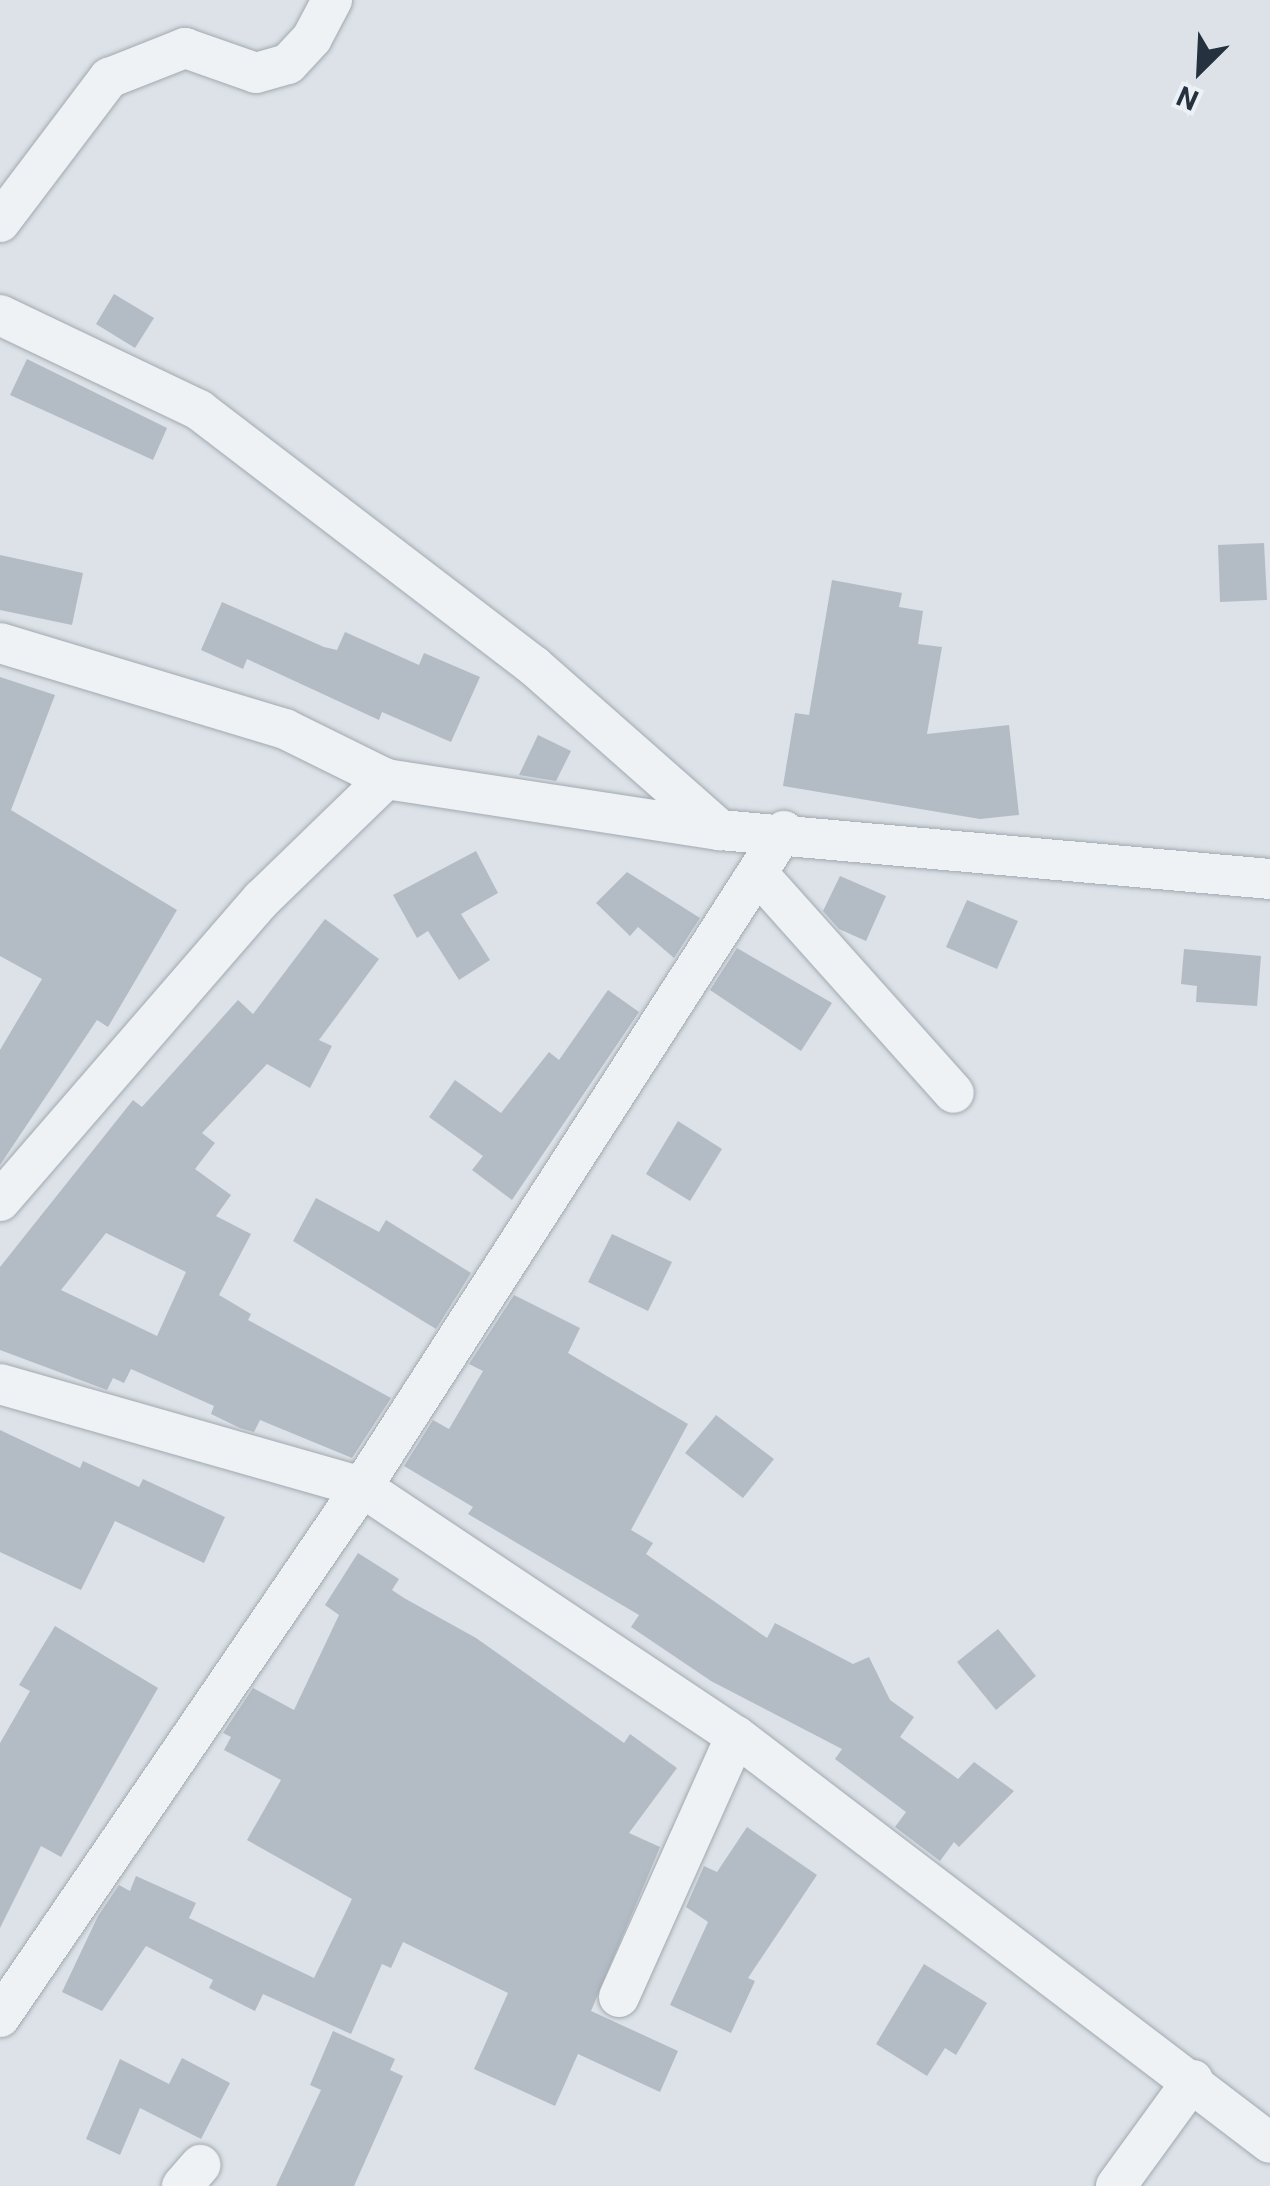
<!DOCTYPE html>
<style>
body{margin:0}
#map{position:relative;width:1270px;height:2186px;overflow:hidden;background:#dce2e7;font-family:Roboto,sans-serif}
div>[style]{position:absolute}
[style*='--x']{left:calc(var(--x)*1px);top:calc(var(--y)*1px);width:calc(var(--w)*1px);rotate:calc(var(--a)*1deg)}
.building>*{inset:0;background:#b3bcc4}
.roads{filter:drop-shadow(0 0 2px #a1a9b1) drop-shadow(0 0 2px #a1a9b1)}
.street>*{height:40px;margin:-20px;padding:0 20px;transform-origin:20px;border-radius:20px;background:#eff2f5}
span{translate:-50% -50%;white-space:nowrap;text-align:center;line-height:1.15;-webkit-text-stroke:10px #ecf1f5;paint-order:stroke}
.north{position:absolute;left:1150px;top:20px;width:100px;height:100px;-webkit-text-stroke:8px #ecf1f5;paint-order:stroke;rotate:204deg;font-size:28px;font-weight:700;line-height:40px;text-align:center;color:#25313e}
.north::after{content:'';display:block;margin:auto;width:35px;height:45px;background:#25313e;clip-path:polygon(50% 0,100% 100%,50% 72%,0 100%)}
</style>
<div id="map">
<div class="building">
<div style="clip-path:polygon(114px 294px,154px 318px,135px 348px,96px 324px)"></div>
<div style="clip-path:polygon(27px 359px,167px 428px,153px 460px,10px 395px)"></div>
<div style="clip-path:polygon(1264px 543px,1267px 600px,1220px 602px,1218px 545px)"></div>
<div style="clip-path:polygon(0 555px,83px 573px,72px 625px,0 610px)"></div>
<div style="clip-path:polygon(832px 580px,902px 593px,899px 607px,923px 611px,918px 644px,942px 647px,927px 734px,1009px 725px,1019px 815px,980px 819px,783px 786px,795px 713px,809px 715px)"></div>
<div style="clip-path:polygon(222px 602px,324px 647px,337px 650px,345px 632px,419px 665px,424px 653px,480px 677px,451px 742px,382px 712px,379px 720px,247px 659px,243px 669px,201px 650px)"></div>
<div style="clip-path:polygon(0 677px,55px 695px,11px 810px,177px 910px,108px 1027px,97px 1020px,0 1165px,0 1050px,42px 979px,0 956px)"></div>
<div style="clip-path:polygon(538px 735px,571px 751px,556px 781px,519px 775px)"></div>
<div style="clip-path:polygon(476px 851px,498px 893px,461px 914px,490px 960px,459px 980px,428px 931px,417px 938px,393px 895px)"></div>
<div style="clip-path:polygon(627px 872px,700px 918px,674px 958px,638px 927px,630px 936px,596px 903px)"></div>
<div style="clip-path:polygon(840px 876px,886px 896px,866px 941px,839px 929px,823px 911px)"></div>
<div style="clip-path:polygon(967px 900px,1018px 921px,997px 969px,946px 947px)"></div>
<div style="clip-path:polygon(evenodd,325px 919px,379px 959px,319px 1040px,332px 1046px,310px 1088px,267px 1064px,202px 1133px,215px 1143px,195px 1169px,231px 1195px,216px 1216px,251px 1234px,219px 1295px,251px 1314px,248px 1320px,391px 1398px,352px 1458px,260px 1420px,254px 1432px,240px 1428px,211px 1414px,214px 1406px,131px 1369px,124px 1383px,113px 1378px,107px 1390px,0 1350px,0 1267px,133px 1100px,142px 1107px,238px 1000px,253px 1014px,325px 919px,106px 1233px,186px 1272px,157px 1336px,61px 1290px,106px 1233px)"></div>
<div style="clip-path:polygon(737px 948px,832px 1003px,801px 1051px,710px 990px)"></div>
<div style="clip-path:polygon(1184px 949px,1261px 956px,1257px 1006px,1196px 1002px,1197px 986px,1181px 984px)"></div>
<div style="clip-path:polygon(608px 990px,639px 1012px,512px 1200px,472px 1170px,483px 1156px,429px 1117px,455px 1080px,501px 1113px,549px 1052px,559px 1060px)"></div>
<div style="clip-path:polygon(678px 1121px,722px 1149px,690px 1201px,646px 1174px)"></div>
<div style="clip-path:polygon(316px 1198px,379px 1232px,386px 1220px,471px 1273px,436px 1329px,293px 1241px)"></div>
<div style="clip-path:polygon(612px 1234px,672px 1262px,648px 1311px,588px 1282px)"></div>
<div style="clip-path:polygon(514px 1295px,580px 1328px,568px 1353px,688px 1424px,631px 1530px,653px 1543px,646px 1554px,767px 1638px,775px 1623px,853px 1664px,869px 1657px,890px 1700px,914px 1717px,900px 1737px,958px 1779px,974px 1762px,1014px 1791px,959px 1847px,954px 1842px,940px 1861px,895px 1827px,906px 1812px,835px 1759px,842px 1749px,711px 1681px,631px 1627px,639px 1615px,468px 1514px,473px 1507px,404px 1466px,433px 1420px,449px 1429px,483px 1371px,469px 1364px)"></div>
<div style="clip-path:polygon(716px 1415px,774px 1459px,743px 1498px,685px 1453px)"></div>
<div style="clip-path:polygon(0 1430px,80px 1468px,83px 1461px,139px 1487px,143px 1479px,225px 1517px,204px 1563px,115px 1521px,81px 1590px,0 1552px)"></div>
<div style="clip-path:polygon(358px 1553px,399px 1579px,392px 1590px,404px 1598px,476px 1638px,624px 1743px,630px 1734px,677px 1768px,629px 1833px,660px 1847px,591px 2011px,678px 2051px,660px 2092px,578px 2054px,555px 2106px,474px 2069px,508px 1993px,403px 1942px,391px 1968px,382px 1964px,351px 2034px,263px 1994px,255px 2011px,209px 1988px,213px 1980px,146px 1946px,102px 2011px,62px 1992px,98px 1916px,119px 1885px,130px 1891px,136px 1876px,196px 1903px,189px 1918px,314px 1978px,352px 1899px,247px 1840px,281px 1780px,224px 1750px,231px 1737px,223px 1733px,253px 1688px,294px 1710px,339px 1615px,325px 1605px)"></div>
<div style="clip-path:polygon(55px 1626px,158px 1688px,61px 1857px,41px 1846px,0 1928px,0 1743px,30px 1691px,19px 1685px)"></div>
<div style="clip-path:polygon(998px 1629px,1036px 1676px,996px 1710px,957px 1662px)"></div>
<div style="clip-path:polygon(747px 1827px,817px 1875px,748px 1978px,755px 1981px,731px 2033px,670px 2005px,708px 1922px,686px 1907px,704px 1866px,717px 1872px)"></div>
<div style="clip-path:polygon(924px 1964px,987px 2003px,956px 2055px,945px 2048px,927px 2076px,876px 2044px)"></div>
<div style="clip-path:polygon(333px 2031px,395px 2059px,390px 2070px,403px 2076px,354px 2186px,276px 2186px,321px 2090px,310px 2085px)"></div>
<div style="clip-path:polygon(182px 2058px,230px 2083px,201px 2139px,140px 2108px,120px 2155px,86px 2139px,120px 2059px,169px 2084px)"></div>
</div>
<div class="roads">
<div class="street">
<div style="--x:0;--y:222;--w:181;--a:-52.9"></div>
<div style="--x:109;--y:78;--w:82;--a:-21.5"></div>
<div style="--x:185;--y:48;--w:75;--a:19.4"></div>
<div style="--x:256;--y:73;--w:33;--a:-16"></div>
<div style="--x:288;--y:64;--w:35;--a:-47"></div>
<div style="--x:312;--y:38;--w:43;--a:-62.2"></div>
<div style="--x:0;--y:315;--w:221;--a:25.5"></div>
<div style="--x:199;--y:410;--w:422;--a:37.4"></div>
<div style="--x:534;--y:666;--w:248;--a:41.4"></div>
<div style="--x:0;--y:643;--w:298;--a:16.8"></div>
<div style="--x:285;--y:729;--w:113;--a:26.3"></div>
<div style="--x:759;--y:875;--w:292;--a:48.2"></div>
<div style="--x:0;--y:1201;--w:400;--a:-49.1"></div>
<div style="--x:262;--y:899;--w:173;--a:-44.1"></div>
<div style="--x:386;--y:779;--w:338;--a:8.7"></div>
<div style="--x:720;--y:830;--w:552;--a:5.09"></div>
<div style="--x:0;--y:1384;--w:376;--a:15.9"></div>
<div style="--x:362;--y:1487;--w:449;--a:33.7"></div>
<div style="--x:736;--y:1736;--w:671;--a:37.31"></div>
<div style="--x:619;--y:1997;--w:286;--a:-65.9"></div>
<div style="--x:0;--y:2017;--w:642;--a:-55.67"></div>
<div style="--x:362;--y:1487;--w:780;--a:-57.25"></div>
<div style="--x:182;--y:2186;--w:28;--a:-49"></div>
<div style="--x:1116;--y:2186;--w:131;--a:-54"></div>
</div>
</div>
<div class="north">N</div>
</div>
